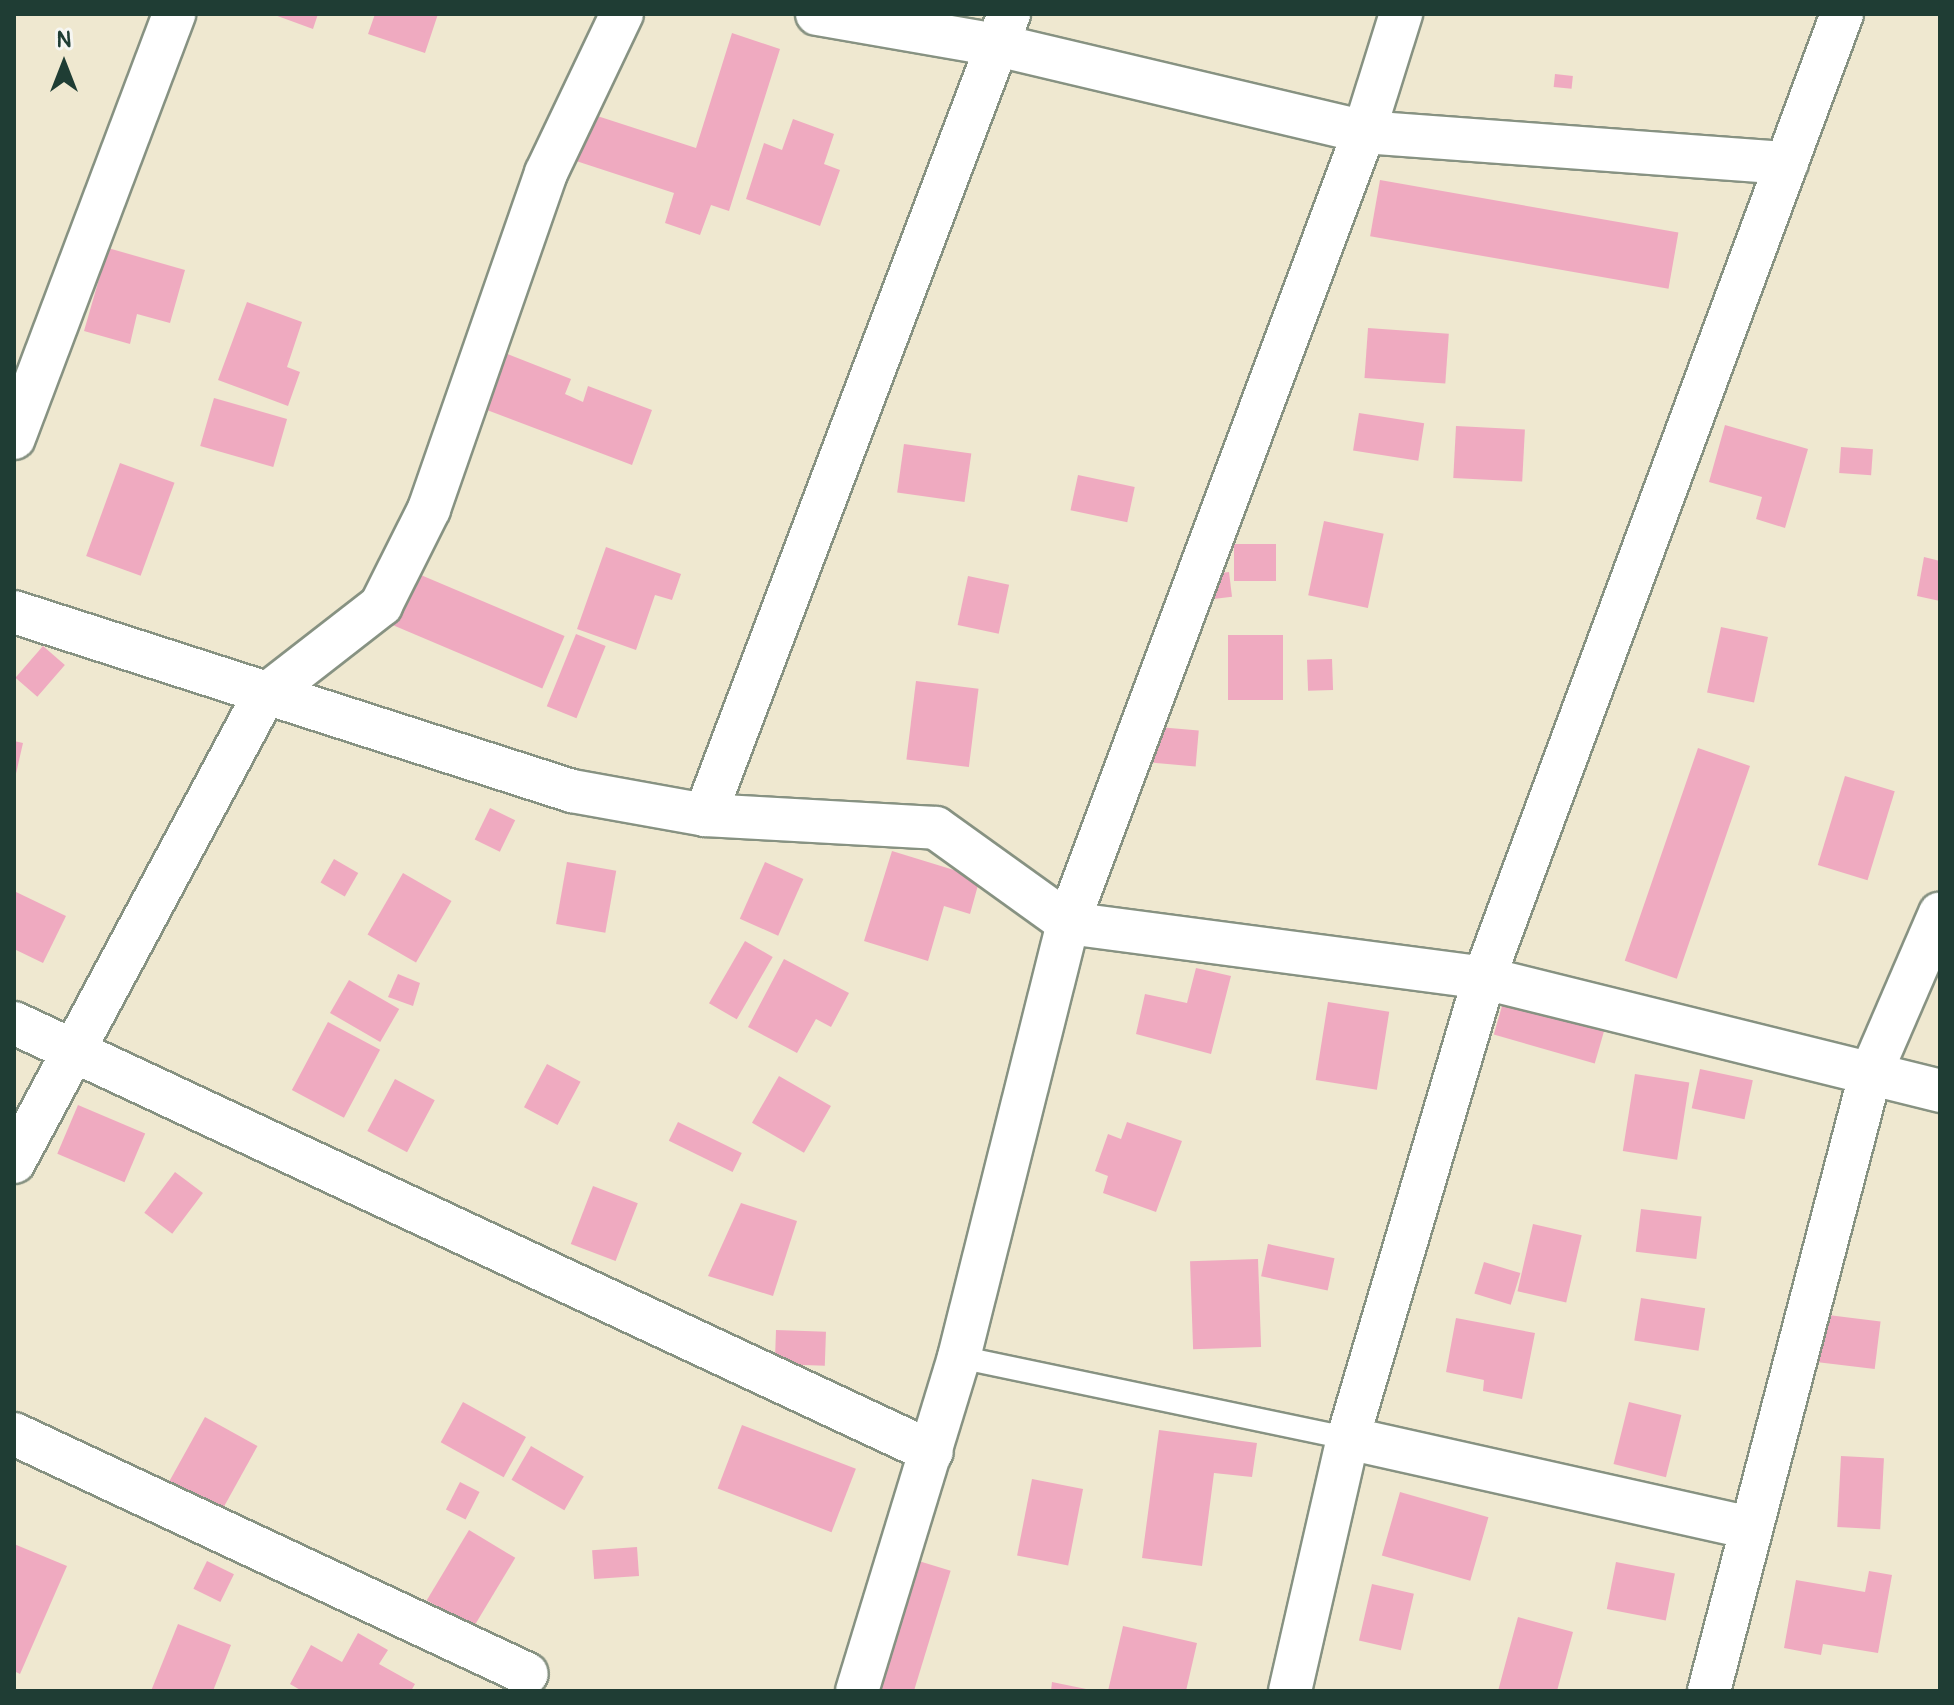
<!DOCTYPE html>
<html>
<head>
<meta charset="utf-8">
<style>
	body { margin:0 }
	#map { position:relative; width:1954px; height:1705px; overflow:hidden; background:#efe8d0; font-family:Pangolin,sans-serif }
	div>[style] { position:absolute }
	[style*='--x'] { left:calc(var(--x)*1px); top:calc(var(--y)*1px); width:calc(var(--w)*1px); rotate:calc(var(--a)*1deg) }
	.building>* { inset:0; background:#efaac0; transform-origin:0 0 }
	.roads { filter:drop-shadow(2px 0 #879282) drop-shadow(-2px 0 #879282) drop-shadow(0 2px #879282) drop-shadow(0 -2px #879282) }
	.lane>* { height:22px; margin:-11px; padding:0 11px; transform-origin:11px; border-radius:11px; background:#fff }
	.street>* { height:42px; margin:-21px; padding:0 21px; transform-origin:21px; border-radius:21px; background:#fff }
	span { translate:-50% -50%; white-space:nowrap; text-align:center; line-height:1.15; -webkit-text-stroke:6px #f6f6f2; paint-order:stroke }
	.frame { position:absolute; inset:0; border:16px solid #1f3d34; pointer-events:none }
	.north { position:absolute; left:24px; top:24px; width:80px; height:80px; -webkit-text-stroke:6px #f6f6f2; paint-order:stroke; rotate:0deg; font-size:22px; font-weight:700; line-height:32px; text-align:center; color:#1f3d34 }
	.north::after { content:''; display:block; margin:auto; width:28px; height:36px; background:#1f3d34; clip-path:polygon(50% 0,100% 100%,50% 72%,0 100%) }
</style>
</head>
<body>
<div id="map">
	<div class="building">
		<i style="clip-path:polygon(272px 14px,318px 14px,313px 29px)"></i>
		<i style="clip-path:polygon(375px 14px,438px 14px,425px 53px,368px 34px)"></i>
		<i style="clip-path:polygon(732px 33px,780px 49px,729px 211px,711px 205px,700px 235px,665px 223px,674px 193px,570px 159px,585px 112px,696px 148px)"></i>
		<i style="left:1555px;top:74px;width:18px;height:13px;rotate:6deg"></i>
		<i style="clip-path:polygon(793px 119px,834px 134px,824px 164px,840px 170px,820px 226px,746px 199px,764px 143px,782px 150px)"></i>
		<i style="left:1380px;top:180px;width:303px;height:57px;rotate:10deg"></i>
		<i style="clip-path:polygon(108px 248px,185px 270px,170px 323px,137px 314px,130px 344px,84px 331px)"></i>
		<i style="clip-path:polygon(247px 302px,302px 322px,287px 367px,300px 372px,288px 406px,218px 380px)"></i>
		<i style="left:1368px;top:328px;width:81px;height:50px;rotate:4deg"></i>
		<i style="clip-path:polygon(500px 351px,571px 379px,565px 394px,583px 402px,588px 386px,652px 410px,632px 465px,479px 407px)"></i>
		<i style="left:214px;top:398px;width:76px;height:50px;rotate:16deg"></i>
		<i style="left:1359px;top:413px;width:66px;height:38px;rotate:9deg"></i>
		<i style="clip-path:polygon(1725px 425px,1808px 449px,1785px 528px,1756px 519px,1762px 497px,1709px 482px)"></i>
		<i style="left:1456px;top:426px;width:69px;height:52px;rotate:3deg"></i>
		<i style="left:904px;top:444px;width:68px;height:49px;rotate:8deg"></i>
		<i style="left:1841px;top:447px;width:32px;height:26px;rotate:4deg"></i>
		<i style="left:120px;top:463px;width:58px;height:99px;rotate:20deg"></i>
		<i style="left:1078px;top:475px;width:58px;height:36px;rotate:12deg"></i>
		<i style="left:1324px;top:521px;width:61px;height:76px;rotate:12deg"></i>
		<i style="left:1234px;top:544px;width:42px;height:37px"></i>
		<i style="clip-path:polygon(606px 547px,681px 574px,672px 600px,655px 595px,636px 650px,577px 629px)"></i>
		<i style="clip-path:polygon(1924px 557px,1940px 561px,1940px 601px,1917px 596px)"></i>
		<i style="left:409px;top:570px;width:169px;height:57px;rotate:23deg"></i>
		<i style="left:1229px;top:572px;width:25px;height:25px;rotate:83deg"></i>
		<i style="left:968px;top:576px;width:42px;height:50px;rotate:12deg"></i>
		<i style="left:1721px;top:627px;width:48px;height:67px;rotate:12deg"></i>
		<i style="left:576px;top:634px;width:32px;height:78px;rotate:22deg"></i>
		<i style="left:1228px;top:635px;width:55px;height:65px"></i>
		<i style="left:43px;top:646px;width:29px;height:42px;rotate:41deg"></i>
		<i style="left:1332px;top:659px;width:31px;height:25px;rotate:88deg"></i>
		<i style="left:916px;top:681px;width:63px;height:79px;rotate:7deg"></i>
		<i style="left:1135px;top:725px;width:64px;height:36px;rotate:5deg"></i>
		<i style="clip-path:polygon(14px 741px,23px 743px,15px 778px,14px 777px)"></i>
		<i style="left:1698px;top:748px;width:55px;height:225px;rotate:19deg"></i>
		<i style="left:1845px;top:776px;width:52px;height:93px;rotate:17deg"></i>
		<i style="left:490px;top:808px;width:28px;height:35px;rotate:26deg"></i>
		<i style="clip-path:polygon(892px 851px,980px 878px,970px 914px,944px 906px,928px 961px,864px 941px)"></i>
		<i style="left:334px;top:859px;width:28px;height:27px;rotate:30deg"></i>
		<i style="left:567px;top:862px;width:50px;height:63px;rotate:10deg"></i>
		<i style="left:765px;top:862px;width:42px;height:62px;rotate:24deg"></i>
		<i style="left:403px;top:873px;width:56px;height:71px;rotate:30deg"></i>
		<i style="clip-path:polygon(14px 891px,66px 916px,43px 963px,14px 949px)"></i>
		<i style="left:745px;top:941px;width:32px;height:72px;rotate:30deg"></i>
		<i style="clip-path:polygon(784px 959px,849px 993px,831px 1027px,816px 1019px,797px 1053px,748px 1027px)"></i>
		<i style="clip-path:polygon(1196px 968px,1231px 976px,1211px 1054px,1136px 1034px,1145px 994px,1187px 1003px)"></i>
		<i style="clip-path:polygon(398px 974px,420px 983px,413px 1006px,388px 997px)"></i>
		<i style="left:349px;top:980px;width:58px;height:38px;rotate:30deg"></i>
		<i style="left:1504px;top:999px;width:105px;height:37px;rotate:16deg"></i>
		<i style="left:1328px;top:1002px;width:62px;height:79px;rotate:9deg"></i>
		<i style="left:328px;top:1022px;width:59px;height:77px;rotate:28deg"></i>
		<i style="left:547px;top:1064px;width:38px;height:49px;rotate:28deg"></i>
		<i style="left:1700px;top:1069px;width:54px;height:40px;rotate:12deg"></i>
		<i style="left:1635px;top:1074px;width:55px;height:78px;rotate:9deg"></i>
		<i style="left:779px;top:1076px;width:60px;height:54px;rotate:30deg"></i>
		<i style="left:395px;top:1079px;width:45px;height:59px;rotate:28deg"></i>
		<i style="left:78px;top:1105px;width:73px;height:53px;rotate:23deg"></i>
		<i style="left:678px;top:1122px;width:71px;height:21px;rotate:26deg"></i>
		<i style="clip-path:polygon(1127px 1122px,1182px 1141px,1156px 1212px,1103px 1193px,1108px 1176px,1095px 1171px,1108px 1134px,1121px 1139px)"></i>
		<i style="left:175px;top:1172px;width:35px;height:51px;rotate:37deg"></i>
		<i style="left:593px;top:1186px;width:48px;height:62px;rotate:21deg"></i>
		<i style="clip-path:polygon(741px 1203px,797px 1221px,773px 1296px,708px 1276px)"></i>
		<i style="left:1641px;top:1209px;width:61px;height:43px;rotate:7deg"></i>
		<i style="left:1533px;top:1224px;width:50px;height:69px;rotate:13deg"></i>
		<i style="left:1268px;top:1244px;width:68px;height:33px;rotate:12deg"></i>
		<i style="left:1258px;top:1259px;width:88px;height:68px;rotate:88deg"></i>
		<i style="left:1484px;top:1262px;width:38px;height:33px;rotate:17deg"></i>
		<i style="left:1641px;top:1298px;width:65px;height:43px;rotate:9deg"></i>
		<i style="left:1820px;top:1314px;width:61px;height:48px;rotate:7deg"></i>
		<i style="clip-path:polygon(1456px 1318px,1535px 1333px,1522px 1399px,1483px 1391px,1484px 1380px,1446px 1372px)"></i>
		<i style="left:776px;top:1330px;width:50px;height:34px;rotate:2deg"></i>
		<i style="left:463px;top:1402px;width:72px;height:46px;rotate:29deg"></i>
		<i style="left:1629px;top:1402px;width:54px;height:64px;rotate:14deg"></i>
		<i style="left:205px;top:1417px;width:60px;height:81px;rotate:29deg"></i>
		<i style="left:742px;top:1425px;width:122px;height:68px;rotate:21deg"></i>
		<i style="clip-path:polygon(1159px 1430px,1257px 1443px,1252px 1477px,1214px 1473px,1202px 1566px,1142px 1558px)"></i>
		<i style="left:531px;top:1446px;width:61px;height:39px;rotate:30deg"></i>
		<i style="left:1841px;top:1456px;width:43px;height:71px;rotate:3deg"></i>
		<i style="left:1032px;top:1479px;width:52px;height:78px;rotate:11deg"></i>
		<i style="left:460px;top:1482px;width:22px;height:31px;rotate:27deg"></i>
		<i style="left:1400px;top:1492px;width:92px;height:66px;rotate:16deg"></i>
		<i style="left:469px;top:1530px;width:54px;height:82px;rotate:31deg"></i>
		<i style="clip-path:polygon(14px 1544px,67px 1566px,20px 1674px,14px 1671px)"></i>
		<i style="left:637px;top:1547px;width:29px;height:45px;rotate:86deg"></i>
		<i style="left:899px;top:1555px;width:54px;height:142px;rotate:17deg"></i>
		<i style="left:207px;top:1561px;width:30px;height:31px;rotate:26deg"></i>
		<i style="left:1616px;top:1562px;width:60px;height:48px;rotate:11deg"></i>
		<i style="clip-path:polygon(1869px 1571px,1892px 1575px,1878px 1653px,1823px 1644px,1821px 1655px,1784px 1648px,1796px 1580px,1865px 1592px)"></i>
		<i style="left:1372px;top:1584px;width:43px;height:58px;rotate:13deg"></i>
		<i style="clip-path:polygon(1518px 1617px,1573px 1632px,1557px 1691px,1498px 1691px)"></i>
		<i style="clip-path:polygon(178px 1624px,231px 1645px,213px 1691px,151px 1691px)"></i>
		<i style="clip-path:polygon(1123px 1626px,1197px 1643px,1186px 1691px,1108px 1691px)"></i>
		<i style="clip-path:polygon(358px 1633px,388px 1650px,379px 1664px,415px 1684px,411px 1691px,302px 1691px,290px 1684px,311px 1645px,342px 1662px)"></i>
		<i style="clip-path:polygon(1052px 1682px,1091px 1690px,1091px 1691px,1051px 1691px)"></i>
	</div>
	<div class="roads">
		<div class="lane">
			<i style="--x:959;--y:1357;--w:397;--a:11.8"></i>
		</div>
		<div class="street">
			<i style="--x:817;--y:14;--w:183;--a:9.8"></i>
			<i style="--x:997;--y:45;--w:377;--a:13.3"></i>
			<i style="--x:1364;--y:132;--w:424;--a:4.2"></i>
			<i style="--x:14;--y:438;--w:453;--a:-69.3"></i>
			<i style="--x:14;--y:612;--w:586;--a:17.79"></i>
			<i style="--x:572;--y:791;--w:135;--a:10.2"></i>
			<i style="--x:705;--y:815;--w:231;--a:3.2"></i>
			<i style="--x:936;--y:828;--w:163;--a:35.7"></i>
			<i style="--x:1068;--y:923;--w:420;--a:7.5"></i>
			<i style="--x:1484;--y:978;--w:470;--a:13.9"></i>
			<i style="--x:705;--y:815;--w:857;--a:-69.22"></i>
			<i style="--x:14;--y:1023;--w:1013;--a:25.05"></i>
			<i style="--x:14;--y:1162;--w:527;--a:-61.83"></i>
			<i style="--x:263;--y:697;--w:150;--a:-37.9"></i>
			<i style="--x:381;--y:605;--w:107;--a:-63.4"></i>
			<i style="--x:429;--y:509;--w:356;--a:-70.8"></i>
			<i style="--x:546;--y:173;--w:176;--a:-64.5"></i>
			<i style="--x:14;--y:1434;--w:566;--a:25.07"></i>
			<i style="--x:1348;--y:1438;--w:411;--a:12.6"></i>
			<i style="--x:857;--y:1691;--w:349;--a:-73"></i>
			<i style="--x:959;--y:1357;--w:447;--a:-75.9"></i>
			<i style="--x:1068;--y:923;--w:845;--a:-69.48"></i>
			<i style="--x:1364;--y:132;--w:124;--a:-72.6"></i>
			<i style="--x:1290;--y:1691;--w:260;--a:-77.1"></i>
			<i style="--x:1348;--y:1438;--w:480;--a:-73.5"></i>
			<i style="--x:1484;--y:978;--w:1028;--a:-69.63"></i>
			<i style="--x:1709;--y:1691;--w:637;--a:-75.35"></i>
			<i style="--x:1870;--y:1075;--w:176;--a:-66.6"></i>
		</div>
	</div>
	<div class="frame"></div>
	<div class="north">N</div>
</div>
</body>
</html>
